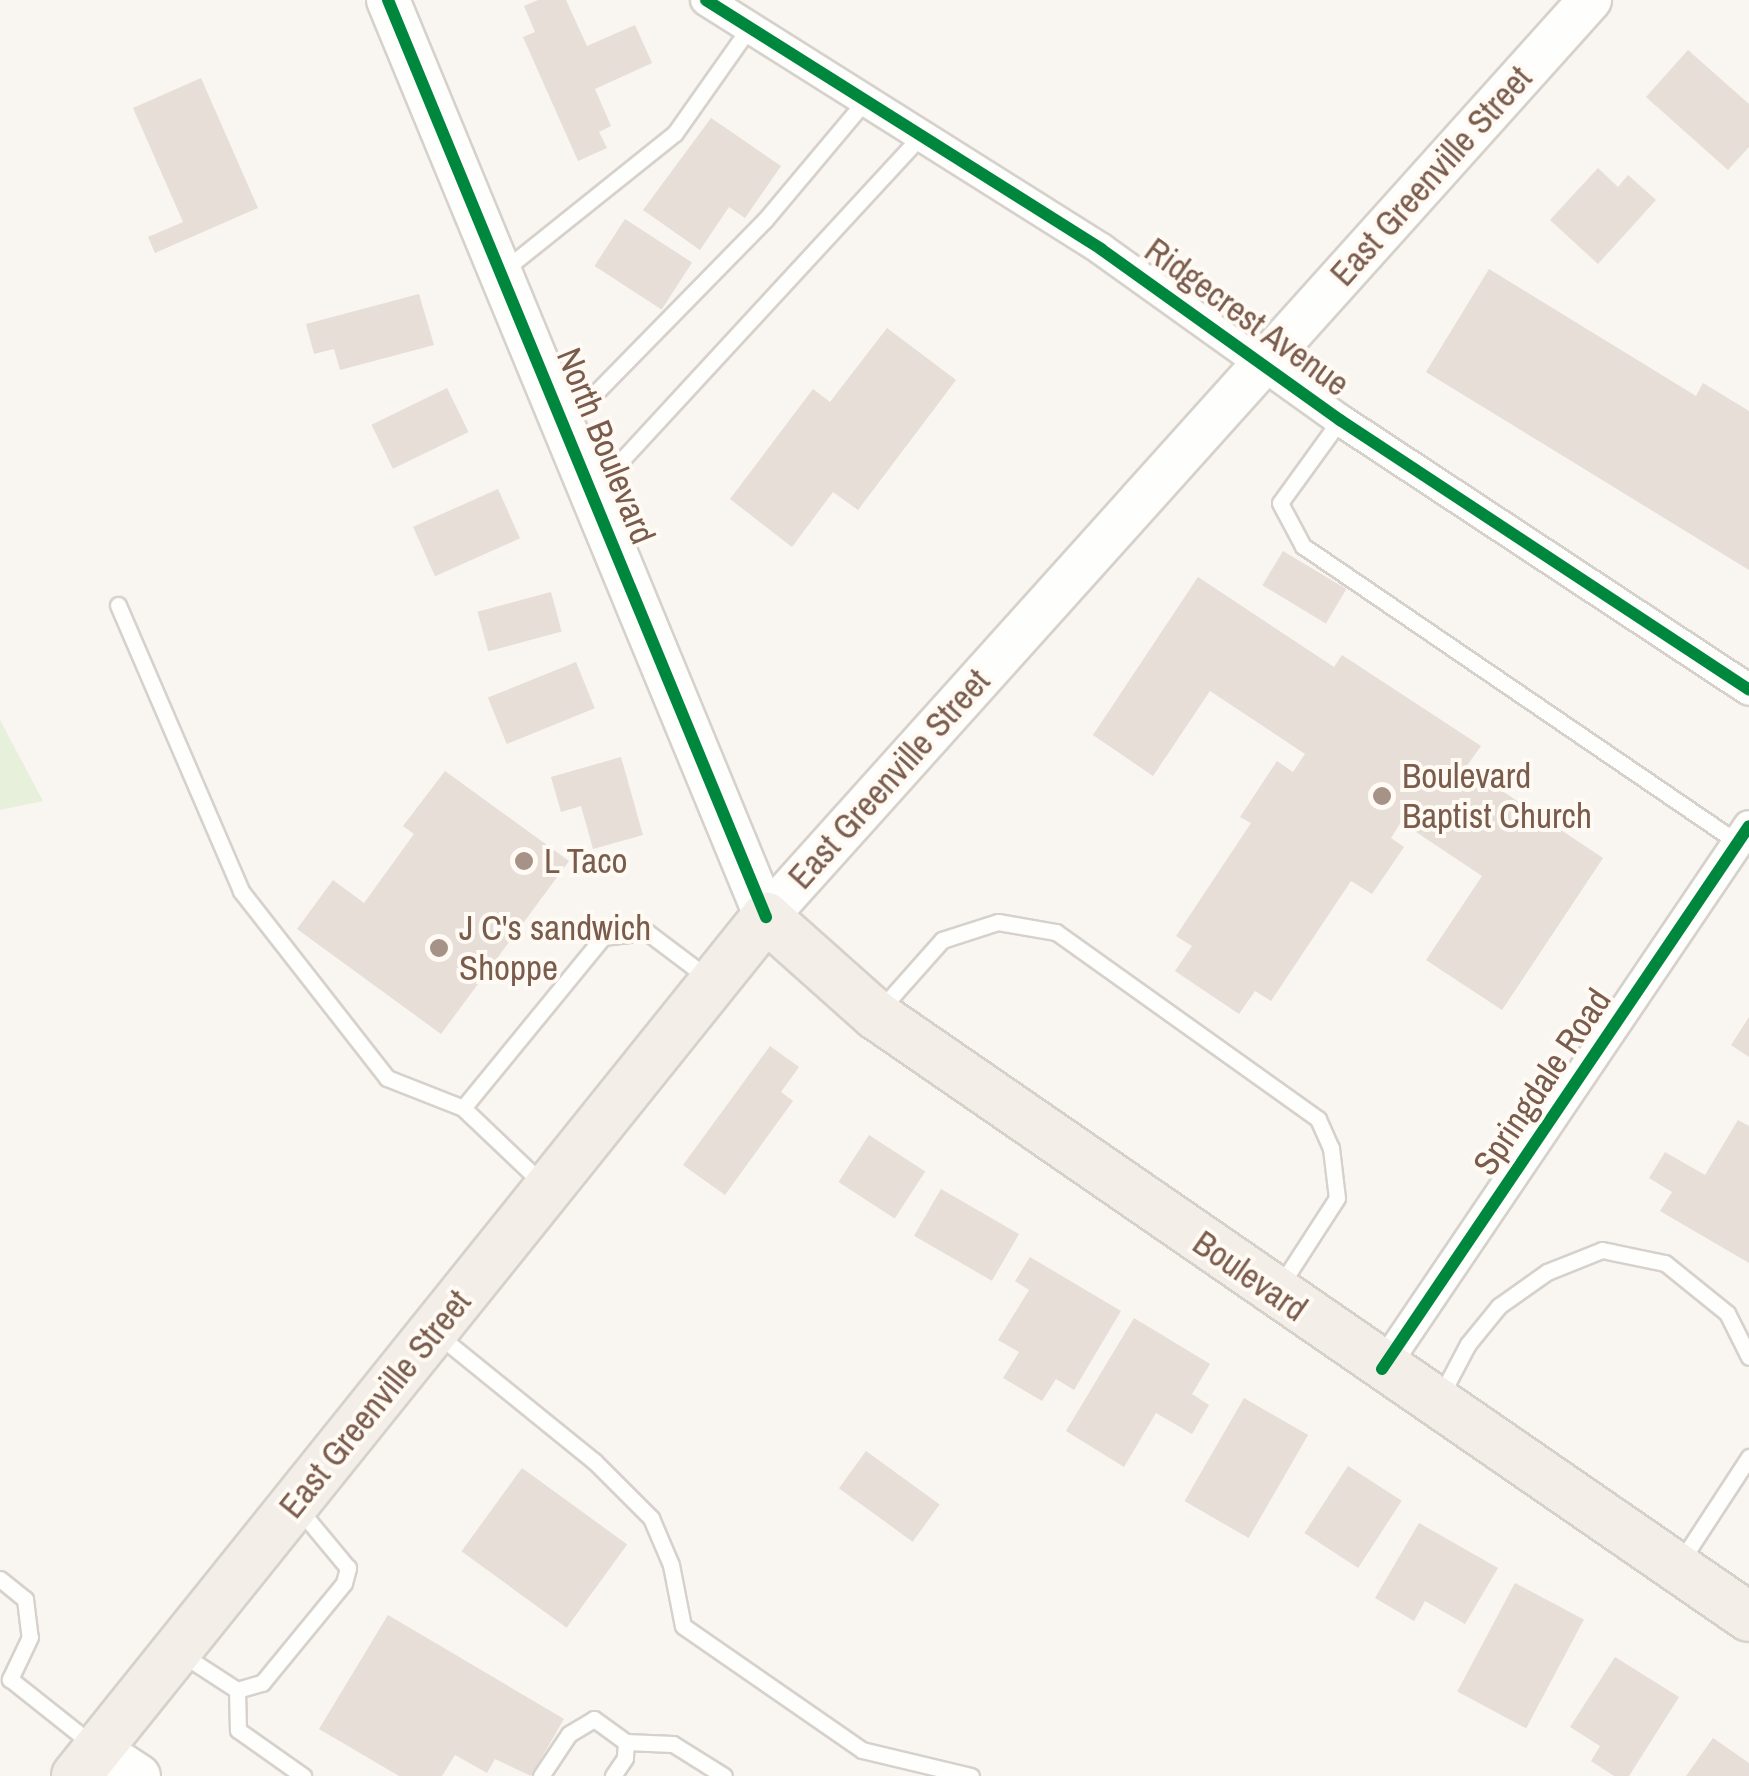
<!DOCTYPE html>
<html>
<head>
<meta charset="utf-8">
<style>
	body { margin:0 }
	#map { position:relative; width:1749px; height:1776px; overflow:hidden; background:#f9f5f0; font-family:"Archivo Narrow",sans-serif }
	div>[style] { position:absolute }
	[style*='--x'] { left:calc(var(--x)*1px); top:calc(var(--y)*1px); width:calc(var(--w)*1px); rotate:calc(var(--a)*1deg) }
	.green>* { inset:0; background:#e7f0db }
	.building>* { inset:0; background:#e6ded7; transform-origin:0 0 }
	.roads { filter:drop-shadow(2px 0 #d7d1cb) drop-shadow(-2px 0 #d7d1cb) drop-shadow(0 2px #d7d1cb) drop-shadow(0 -2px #d7d1cb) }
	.lane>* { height:15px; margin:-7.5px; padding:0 7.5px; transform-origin:7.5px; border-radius:7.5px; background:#fefefd }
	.street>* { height:30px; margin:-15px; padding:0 15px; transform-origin:15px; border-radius:15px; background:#fefefd }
	.secondary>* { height:42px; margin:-21px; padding:0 21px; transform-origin:21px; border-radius:21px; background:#fefefd }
	.primary>* { height:48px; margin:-24px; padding:0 24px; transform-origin:24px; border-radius:24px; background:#f3eee8 }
	.cycleway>* { height:12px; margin:-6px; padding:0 6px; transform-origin:6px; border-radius:6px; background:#00873e }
	.dots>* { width:28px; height:28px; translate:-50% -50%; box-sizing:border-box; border:5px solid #fffaf3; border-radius:50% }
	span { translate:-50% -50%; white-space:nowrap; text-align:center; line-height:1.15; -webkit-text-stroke:8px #fffaf3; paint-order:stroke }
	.street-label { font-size:35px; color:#7a5c4d }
	.poi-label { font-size:35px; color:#7a5c4d }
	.left { translate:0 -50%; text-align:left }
</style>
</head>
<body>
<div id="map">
	<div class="green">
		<i style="clip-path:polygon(0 720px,43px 801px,0 810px)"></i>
	</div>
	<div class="building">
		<i style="clip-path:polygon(538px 0,566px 0,587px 46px,635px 25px,652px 63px,595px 89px,611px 126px,599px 132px,607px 148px,578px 161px,523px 37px,535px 32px,524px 6px)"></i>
		<i style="clip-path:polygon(1688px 50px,1749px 104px,1749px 147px,1728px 170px,1646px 97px)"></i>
		<i style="clip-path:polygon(201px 78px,258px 208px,155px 253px,148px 237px,183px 222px,133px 108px)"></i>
		<i style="clip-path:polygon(711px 118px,781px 166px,745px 218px,729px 207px,700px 250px,643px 210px)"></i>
		<i style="clip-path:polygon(1598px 168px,1618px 187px,1628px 175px,1656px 200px,1598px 264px,1550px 220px)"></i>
		<i style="left:625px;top:219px;width:80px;height:56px;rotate:33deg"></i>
		<i style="clip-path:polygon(1489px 269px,1696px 396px,1703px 383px,1749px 411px,1749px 570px,1426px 372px)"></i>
		<i style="clip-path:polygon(419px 294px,434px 345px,340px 370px,334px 349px,314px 354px,306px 324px)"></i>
		<i style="clip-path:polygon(887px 328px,956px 380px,858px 510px,833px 492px,792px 547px,730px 499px,813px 389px,830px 402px)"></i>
		<i style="left:447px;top:388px;width:49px;height:84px;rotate:64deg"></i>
		<i style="left:498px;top:489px;width:54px;height:93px;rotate:66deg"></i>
		<i style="left:1283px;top:551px;width:74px;height:40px;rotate:31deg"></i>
		<i style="clip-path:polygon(1198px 577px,1334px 667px,1342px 655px,1481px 746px,1466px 767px,1603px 858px,1502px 1010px,1426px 960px,1482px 876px,1401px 822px,1391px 838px,1404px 847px,1372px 894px,1351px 881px,1271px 1001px,1255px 991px,1239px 1014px,1175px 971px,1192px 946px,1176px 936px,1251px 823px,1240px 817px,1277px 761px,1293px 772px,1305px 754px,1210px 691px,1153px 776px,1093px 735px)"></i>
		<i style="left:551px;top:592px;width:41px;height:76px;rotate:75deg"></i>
		<i style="left:576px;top:662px;width:50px;height:95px;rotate:68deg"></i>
		<i style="clip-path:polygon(621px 757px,643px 835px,593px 849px,581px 806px,561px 812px,551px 777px)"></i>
		<i style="clip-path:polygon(445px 771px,569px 861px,441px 1034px,297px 929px,333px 880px,364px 903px,414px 834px,403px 826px)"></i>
		<i style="clip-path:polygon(1749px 1017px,1749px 1057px,1731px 1045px)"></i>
		<i style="clip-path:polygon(770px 1046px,799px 1067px,781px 1092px,793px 1101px,725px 1195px,683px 1165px)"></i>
		<i style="clip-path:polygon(1738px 1120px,1749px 1126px,1749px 1263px,1660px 1211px,1672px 1192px,1649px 1178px,1665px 1152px,1705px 1175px)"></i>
		<i style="left:869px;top:1135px;width:67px;height:56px;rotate:33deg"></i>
		<i style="left:941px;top:1189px;width:90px;height:54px;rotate:30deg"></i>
		<i style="clip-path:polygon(1030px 1257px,1121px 1311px,1074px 1390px,1056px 1379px,1042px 1401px,1003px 1378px,1019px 1352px,998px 1340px,1029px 1290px,1015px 1281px)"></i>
		<i style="clip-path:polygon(1134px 1318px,1210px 1364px,1192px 1394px,1209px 1405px,1192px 1434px,1156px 1413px,1124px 1467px,1066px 1431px)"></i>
		<i style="left:1244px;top:1398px;width:74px;height:119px;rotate:30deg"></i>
		<i style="left:866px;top:1451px;width:91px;height:46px;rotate:36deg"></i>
		<i style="left:1348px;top:1466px;width:64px;height:80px;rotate:33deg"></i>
		<i style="left:522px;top:1468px;width:130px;height:103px;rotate:36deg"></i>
		<i style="clip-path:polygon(1419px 1523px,1498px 1568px,1465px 1624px,1425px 1601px,1414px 1621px,1375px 1598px)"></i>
		<i style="left:1515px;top:1583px;width:78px;height:123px;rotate:28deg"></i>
		<i style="clip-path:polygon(388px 1615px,564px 1719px,531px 1776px,495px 1759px,487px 1773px,455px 1755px,442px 1776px,399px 1776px,319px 1729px)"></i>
		<i style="clip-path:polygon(1615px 1657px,1679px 1697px,1629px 1776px,1614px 1776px,1591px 1761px,1600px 1746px,1570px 1727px)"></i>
		<i style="clip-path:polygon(1713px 1738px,1749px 1763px,1749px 1776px,1686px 1776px)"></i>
	</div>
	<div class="roads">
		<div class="lane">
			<i style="--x:504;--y:270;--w:219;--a:-38.7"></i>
			<i style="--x:675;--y:133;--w:128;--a:-54.8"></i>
			<i style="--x:1340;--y:420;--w:102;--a:125.9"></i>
			<i style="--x:1280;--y:503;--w:49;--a:61.9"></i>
			<i style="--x:1303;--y:546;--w:525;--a:34.3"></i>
			<i style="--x:568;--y:421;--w:281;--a:-45.6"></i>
			<i style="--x:765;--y:220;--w:155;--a:-50"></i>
			<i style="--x:595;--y:489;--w:481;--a:-47.3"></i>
			<i style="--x:118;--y:605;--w:311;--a:66.7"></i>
			<i style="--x:241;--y:891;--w:237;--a:52"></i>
			<i style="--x:387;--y:1078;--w:82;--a:21.5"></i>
			<i style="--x:463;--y:1108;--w:113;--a:43.6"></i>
			<i style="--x:879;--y:1011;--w:95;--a:-48.4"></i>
			<i style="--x:942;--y:940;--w:59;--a:-17.8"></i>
			<i style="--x:998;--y:922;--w:59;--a:9.8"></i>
			<i style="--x:1056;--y:932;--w:322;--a:35.5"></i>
			<i style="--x:1318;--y:1119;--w:32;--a:66"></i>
			<i style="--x:1331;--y:1148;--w:50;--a:83.2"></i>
			<i style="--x:1337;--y:1198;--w:105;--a:122.9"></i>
			<i style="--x:463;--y:1108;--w:221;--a:-50.7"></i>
			<i style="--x:603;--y:937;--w:44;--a:-6.5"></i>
			<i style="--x:647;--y:932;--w:76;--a:37"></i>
			<i style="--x:437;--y:1334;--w:202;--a:39"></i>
			<i style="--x:594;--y:1461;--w:81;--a:45"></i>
			<i style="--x:651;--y:1518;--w:51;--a:66.9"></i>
			<i style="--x:671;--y:1565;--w:62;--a:78.9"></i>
			<i style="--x:683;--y:1626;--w:218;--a:34.7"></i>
			<i style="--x:862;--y:1750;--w:112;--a:13.4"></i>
			<i style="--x:1440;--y:1397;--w:60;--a:-62.2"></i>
			<i style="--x:1468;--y:1344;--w:49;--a:-50.8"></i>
			<i style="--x:1499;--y:1306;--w:59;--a:-35.3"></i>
			<i style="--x:1547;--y:1272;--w:59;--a:-21.8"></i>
			<i style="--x:1602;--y:1250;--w:64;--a:11.7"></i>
			<i style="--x:1665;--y:1263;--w:80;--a:38.9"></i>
			<i style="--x:1727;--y:1313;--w:49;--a:63.4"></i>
			<i style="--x:1679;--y:1564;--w:128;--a:-56.8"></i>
			<i style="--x:0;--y:1579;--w:32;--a:39"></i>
			<i style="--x:25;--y:1599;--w:38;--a:83"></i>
			<i style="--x:30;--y:1637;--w:47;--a:115.5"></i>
			<i style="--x:180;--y:1653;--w:68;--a:33"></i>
			<i style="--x:237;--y:1690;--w:26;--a:-16"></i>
			<i style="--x:262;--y:1683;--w:129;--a:-50.6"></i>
			<i style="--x:344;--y:1583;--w:16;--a:-75"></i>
			<i style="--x:348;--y:1568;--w:77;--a:-129.7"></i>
			<i style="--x:10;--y:1679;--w:106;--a:38.5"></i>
			<i style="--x:237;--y:1690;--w:40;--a:88.6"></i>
			<i style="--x:238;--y:1730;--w:80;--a:35.3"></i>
			<i style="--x:626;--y:1742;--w:47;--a:2.4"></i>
			<i style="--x:673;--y:1744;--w:60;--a:32.1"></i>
			<i style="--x:541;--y:1776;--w:50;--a:-56.3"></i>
			<i style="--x:569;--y:1734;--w:29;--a:-31"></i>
			<i style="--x:594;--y:1719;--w:39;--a:36"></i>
			<i style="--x:626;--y:1742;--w:16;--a:94"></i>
			<i style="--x:625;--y:1758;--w:22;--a:124"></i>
		</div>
		<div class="street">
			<i style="--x:706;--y:0;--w:467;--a:32.2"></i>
			<i style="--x:1101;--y:249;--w:294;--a:35.6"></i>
			<i style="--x:1340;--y:420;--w:490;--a:33.4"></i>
			<i style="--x:1382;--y:1369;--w:655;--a:-55.95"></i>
		</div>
		<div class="secondary">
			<i style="--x:388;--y:0;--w:992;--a:67.6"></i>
			<i style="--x:766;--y:917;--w:1233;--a:-48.06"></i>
			<i style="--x:98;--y:1749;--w:49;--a:33.4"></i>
		</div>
		<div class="primary">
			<i style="--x:76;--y:1776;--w:1102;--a:-51.23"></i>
			<i style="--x:766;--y:917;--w:147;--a:41.7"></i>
			<i style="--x:876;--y:1015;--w:1060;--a:34.59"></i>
		</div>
	</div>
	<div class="cycleway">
		<i style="--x:388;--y:0;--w:992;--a:67.6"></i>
		<i style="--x:706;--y:0;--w:467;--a:32.2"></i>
		<i style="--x:1101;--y:249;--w:294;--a:35.6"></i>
		<i style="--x:1340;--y:420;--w:490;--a:33.4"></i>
		<i style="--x:1382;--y:1369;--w:655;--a:-55.95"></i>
	</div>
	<div class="dots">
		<i style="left:1382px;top:796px;background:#a69286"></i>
		<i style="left:524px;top:861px;background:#a69286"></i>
		<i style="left:439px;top:948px;background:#a69286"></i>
	</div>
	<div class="street-label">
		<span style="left:1431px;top:176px;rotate:-48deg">East Greenville Street</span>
		<span style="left:1247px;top:317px;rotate:36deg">Ridgecrest Avenue</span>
		<span style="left:606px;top:446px;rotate:68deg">North Boulevard</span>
		<span style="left:889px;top:779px;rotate:-48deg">East Greenville Street</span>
		<span style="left:1542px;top:1082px;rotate:-56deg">Springdale Road</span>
		<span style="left:1250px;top:1276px;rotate:35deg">Boulevard</span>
		<span style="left:375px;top:1404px;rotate:-51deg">East Greenville Street</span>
	</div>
	<div class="poi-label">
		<span class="left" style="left:1402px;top:796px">Boulevard<br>Baptist Church</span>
		<span class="left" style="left:544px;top:861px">L Taco</span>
		<span class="left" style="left:459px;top:948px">J C's sandwich<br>Shoppe</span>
	</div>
</div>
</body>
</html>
